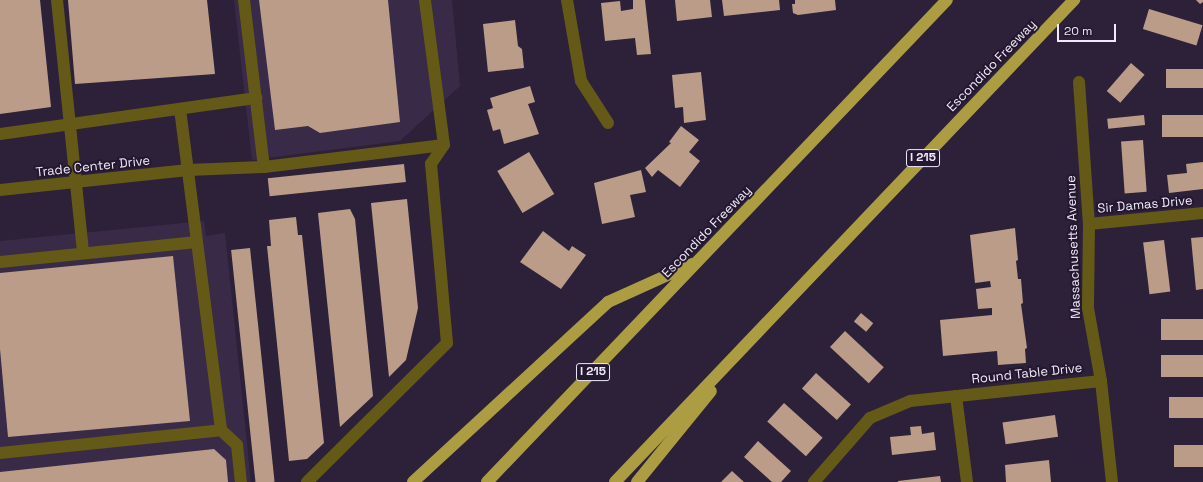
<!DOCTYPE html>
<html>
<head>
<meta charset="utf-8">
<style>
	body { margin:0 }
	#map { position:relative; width:1203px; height:482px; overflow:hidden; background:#2d2139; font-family:"Space Grotesk",sans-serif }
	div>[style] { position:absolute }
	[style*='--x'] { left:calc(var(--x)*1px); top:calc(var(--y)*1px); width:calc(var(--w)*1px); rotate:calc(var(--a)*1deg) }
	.built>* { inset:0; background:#392a48 }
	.building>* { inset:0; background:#bb9c88; transform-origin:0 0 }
	.minor>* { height:12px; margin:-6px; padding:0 6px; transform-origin:6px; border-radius:6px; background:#645917 }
	.highway>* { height:12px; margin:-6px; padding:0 6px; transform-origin:6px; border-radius:6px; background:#ac9d42 }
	span { translate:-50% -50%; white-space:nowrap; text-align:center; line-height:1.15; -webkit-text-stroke:4px #23182f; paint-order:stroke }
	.shield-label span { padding:1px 3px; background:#23182f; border:1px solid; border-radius:3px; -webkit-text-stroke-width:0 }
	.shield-label { font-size:12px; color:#f0e9f9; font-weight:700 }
	.street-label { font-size:13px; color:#f0e9f9 }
	.scale { position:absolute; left:1057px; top:24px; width:59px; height:18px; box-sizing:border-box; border:2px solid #f0e9f9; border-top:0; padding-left:5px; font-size:12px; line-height:14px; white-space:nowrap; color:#f0e9f9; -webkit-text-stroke:3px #23182f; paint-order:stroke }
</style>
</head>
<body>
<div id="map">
	<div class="built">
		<i style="clip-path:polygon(234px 0,452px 0,460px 86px,400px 141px,252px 160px)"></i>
		<i style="clip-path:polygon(204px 221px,206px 236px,225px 233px,251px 482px,0 482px,0 241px)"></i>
	</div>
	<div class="building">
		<i style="clip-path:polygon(0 0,40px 0,51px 107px,0 114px)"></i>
		<i style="clip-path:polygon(68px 0,207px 0,215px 74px,75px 84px)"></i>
		<i style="clip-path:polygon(259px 0,388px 0,400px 122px,320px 133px,308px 126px,275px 130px)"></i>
		<i style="clip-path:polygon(633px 0,645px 0,651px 54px,637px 55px,635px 38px,605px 41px,601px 3px,620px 1px,621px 11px,633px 9px)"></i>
		<i style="clip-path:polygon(675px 0,710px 0,712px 17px,677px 21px)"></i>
		<i style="clip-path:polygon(722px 0,779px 0,780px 10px,724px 16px)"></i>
		<i style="clip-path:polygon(795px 0,835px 0,836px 10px,798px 15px,793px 13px,792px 4px,795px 4px)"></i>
		<i style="clip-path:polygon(1196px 0,1203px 0,1203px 2px,1200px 4px)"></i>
		<i style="left:1149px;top:9px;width:56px;height:21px;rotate:17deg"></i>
		<i style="clip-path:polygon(515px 20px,518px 46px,522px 49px,524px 68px,488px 72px,483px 24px)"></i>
		<i style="left:1131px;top:63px;width:18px;height:37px;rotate:41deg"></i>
		<i style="left:1203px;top:69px;width:19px;height:37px;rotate:90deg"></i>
		<i style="clip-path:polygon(701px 72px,706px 120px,684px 123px,683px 107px,675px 108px,672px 75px)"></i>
		<i style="clip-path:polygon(530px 86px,535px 102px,528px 104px,539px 134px,504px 144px,500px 129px,493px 131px,487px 110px,493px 108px,490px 98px)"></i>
		<i style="left:1144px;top:115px;width:10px;height:37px;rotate:84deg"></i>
		<i style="left:1203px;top:115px;width:22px;height:41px;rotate:90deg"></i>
		<i style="clip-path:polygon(681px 126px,699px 140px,689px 152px,700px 161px,680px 187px,658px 170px,652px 177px,645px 168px,671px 143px,669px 142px)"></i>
		<i style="left:1143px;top:140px;width:52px;height:22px;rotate:86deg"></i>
		<i style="left:529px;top:152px;width:49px;height:37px;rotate:59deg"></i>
		<i style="clip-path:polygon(1203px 162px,1203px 189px,1169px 193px,1167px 175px,1187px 173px,1186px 164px)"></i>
		<i style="left:404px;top:164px;width:18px;height:137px;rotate:84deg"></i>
		<i style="clip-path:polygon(641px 170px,646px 192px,630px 195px,635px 217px,602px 224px,594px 183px)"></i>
		<i style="clip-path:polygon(407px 199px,418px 308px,406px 360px,389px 377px,371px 203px)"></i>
		<i style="clip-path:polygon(350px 209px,355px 219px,373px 396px,340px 427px,318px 213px)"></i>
		<i style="clip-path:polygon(296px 217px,298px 235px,302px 235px,324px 443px,307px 459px,289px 461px,267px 246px,271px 246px,269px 220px)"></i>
		<i style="clip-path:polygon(1015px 228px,1018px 260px,1016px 261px,1018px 279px,1021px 279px,1023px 303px,1021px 304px,1027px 348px,1025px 349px,1026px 363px,998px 365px,997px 351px,943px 356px,940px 320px,992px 315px,992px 308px,978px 309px,976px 289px,991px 287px,990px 281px,975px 283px,970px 235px)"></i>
		<i style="clip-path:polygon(543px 231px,569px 251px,572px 246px,586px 255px,561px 289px,520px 262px)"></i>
		<i style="clip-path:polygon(1203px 237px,1203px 289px,1196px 290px,1191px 238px)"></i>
		<i style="left:1164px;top:240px;width:52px;height:21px;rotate:83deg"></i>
		<i style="left:250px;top:248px;width:235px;height:19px;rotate:84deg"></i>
		<i style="clip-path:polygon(173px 256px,190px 421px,8px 437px,0 349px,0 273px)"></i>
		<i style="left:861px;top:313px;width:16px;height:11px;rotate:40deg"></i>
		<i style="left:1203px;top:319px;width:21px;height:42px;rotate:90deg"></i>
		<i style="left:845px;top:331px;width:53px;height:22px;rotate:43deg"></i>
		<i style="left:1203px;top:355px;width:22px;height:42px;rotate:90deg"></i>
		<i style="left:816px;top:373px;width:47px;height:21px;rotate:42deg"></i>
		<i style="left:1203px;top:397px;width:21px;height:34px;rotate:90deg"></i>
		<i style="left:784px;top:403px;width:52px;height:25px;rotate:42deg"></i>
		<i style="left:1055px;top:415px;width:22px;height:53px;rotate:82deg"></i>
		<i style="clip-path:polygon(921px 426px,922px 434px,934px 432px,936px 450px,892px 455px,890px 437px,911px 435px,910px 427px)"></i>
		<i style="clip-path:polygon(758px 441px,791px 471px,781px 482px,772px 482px,744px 457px)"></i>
		<i style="left:1203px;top:445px;width:22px;height:29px;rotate:90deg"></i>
		<i style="clip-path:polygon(214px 449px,226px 460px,228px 482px,0 482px,0 472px)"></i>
		<i style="clip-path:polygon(1049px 460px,1051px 482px,1006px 482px,1005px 465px)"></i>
		<i style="clip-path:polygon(732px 471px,744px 482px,721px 482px)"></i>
		<i style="clip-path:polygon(940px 476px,941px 482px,898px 482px,898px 481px)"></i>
	</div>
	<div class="minor">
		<i style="--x:57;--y:0;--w:254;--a:84.1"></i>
		<i style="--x:244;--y:0;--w:168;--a:83.2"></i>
		<i style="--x:567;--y:0;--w:82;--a:80.2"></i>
		<i style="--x:581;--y:81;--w:50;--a:57.3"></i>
		<i style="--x:1079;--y:82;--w:142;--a:86"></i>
		<i style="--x:1089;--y:224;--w:84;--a:90.7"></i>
		<i style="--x:1088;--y:308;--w:74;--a:79.9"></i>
		<i style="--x:1101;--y:381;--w:102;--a:83.8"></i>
		<i style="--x:180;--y:109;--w:324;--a:82.7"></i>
		<i style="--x:221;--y:430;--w:22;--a:43"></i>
		<i style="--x:237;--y:445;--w:37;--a:84"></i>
		<i style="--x:0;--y:134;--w:259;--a:-8"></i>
		<i style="--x:0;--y:190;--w:189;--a:-6.1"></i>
		<i style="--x:188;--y:170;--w:76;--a:-2.3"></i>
		<i style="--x:264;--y:167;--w:181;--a:-7"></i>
		<i style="--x:444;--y:145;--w:146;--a:-97.5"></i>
		<i style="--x:1089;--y:224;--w:115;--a:-5.5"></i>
		<i style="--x:0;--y:262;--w:198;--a:-5.8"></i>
		<i style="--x:956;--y:396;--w:87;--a:82.7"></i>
		<i style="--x:0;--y:453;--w:222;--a:-5.9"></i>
		<i style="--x:307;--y:482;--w:197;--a:-44.8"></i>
		<i style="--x:447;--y:343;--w:180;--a:-95.1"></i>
		<i style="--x:431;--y:164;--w:23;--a:-56"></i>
		<i style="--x:814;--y:482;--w:85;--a:-48.8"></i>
		<i style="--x:870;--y:418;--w:43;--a:-23"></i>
		<i style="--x:910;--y:401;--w:192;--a:-6"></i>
	</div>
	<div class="highway">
		<i style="--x:413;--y:482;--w:265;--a:-42.7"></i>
		<i style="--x:608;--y:302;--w:92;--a:-24.3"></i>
		<i style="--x:487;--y:482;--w:666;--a:-46.34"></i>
		<i style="--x:615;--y:482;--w:666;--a:-46.4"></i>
		<i style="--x:637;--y:482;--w:117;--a:-50.9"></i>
	</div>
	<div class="shield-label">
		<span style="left:923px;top:158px">I 215</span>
		<span style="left:593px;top:372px">I 215</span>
	</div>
	<div class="street-label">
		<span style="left:992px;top:66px;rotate:-46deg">Escondido Freeway</span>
		<span style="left:93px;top:167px;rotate:-6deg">Trade Center Drive</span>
		<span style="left:1145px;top:205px;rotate:-5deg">Sir Damas Drive</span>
		<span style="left:707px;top:232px;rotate:-46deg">Escondido Freeway</span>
		<span style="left:1074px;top:247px;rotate:-92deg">Massachusetts Avenue</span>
		<span style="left:1027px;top:374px;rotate:-6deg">Round Table Drive</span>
	</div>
	<div class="scale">20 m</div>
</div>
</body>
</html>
